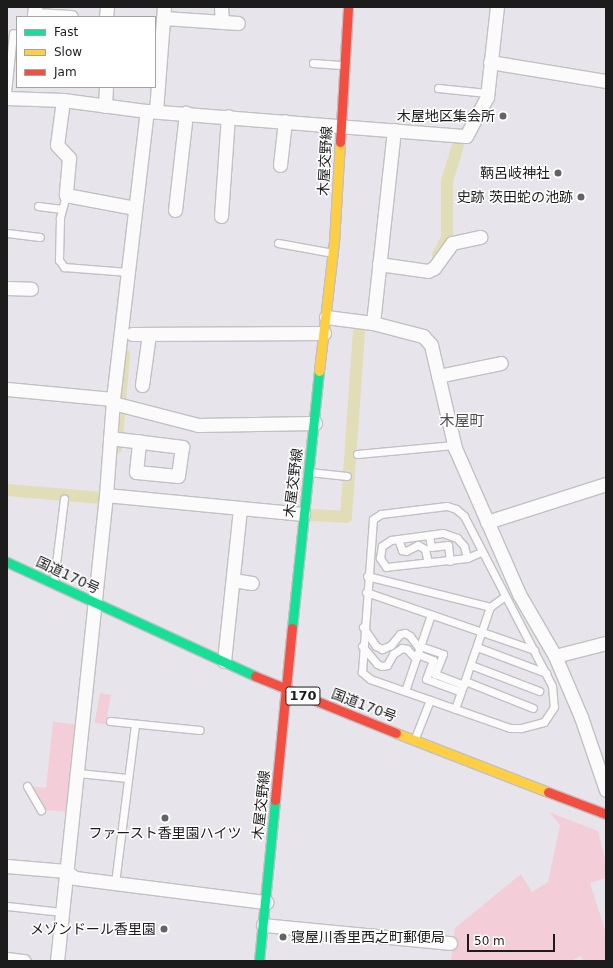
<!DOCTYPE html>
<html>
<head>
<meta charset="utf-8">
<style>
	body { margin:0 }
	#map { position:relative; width:613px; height:968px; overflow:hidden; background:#e7e4eb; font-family:"DejaVu Sans","Noto Sans JP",sans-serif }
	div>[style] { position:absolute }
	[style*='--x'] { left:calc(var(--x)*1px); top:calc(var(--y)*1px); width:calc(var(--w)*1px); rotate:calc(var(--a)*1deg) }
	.park>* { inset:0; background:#f3cdd8; transform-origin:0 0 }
	.canal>* { height:12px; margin:-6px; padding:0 6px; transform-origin:6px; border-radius:6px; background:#e1ddb6 }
	.roads { filter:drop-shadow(1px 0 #c2c0c3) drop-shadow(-1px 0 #c2c0c3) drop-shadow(0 1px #c2c0c3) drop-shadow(0 -1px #c2c0c3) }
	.lane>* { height:7px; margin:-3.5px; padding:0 3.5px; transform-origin:3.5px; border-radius:3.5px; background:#fbfbfc }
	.street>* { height:13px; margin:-6.5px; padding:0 6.5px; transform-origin:6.5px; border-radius:6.5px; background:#fbfbfc }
	.fast>* { height:9px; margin:-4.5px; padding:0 4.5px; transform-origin:4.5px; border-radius:4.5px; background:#16e098 }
	.slow>* { height:9px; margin:-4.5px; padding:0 4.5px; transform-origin:4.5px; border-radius:4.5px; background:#ffcf43 }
	.jam>* { height:9px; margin:-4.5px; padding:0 4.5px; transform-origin:4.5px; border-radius:4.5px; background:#f24e42 }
	.dots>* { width:11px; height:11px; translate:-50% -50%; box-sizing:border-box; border:2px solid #fff; border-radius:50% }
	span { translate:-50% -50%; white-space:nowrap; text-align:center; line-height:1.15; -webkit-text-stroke:3px #fff; paint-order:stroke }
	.shield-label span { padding:1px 3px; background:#fff; border:1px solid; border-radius:3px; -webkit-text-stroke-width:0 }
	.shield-label { font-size:13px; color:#1c1c1c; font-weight:700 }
	.poi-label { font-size:14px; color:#1c1c1c }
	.right { translate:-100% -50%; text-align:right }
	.left { translate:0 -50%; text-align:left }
	.street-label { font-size:14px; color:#1c1c1c }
	.neighbourhood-label { font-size:15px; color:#4f4f4f }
	.frame { position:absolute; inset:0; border:8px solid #1c1c1c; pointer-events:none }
	.legend { position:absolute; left:16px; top:16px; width:140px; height:72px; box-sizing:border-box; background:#fff; border:1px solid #a4a4a4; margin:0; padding:5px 7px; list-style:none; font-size:12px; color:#1c1c1c }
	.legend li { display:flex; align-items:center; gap:8px; height:20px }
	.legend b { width:20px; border:1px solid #a4a4a4 }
	.scale { position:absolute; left:467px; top:934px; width:88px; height:18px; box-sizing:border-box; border:2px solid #1c1c1c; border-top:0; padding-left:5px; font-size:12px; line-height:14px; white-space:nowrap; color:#1c1c1c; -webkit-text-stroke:3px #fff; paint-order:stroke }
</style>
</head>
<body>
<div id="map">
	<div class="park">
		<i style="left:100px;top:693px;width:11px;height:30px;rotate:10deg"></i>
		<i style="clip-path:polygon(53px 722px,83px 725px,74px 812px,41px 810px,27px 786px,46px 788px)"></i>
		<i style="clip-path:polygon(549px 812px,598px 831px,606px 863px,606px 878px,590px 883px,606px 933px,606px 961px,583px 961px,581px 956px,571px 961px,451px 961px,455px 928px,521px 874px,532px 892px,548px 882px,560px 825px)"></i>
	</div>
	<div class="canal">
		<i style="--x:438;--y:255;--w:19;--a:-62"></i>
		<i style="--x:447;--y:238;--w:57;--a:-90"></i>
		<i style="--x:447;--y:181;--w:41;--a:-72.9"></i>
		<i style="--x:116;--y:448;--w:94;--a:-85.1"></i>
		<i style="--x:7;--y:490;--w:108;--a:4.8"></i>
		<i style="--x:296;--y:514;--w:50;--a:3.4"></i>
		<i style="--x:346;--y:517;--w:185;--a:-86"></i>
	</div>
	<div class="roads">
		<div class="lane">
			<i style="--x:313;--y:63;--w:31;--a:4"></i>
			<i style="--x:438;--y:88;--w:49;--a:5.8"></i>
			<i style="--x:7;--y:93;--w:60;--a:-84.3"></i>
			<i style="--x:66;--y:195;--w:24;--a:105"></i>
			<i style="--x:60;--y:218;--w:42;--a:91.4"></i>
			<i style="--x:59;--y:260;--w:9;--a:54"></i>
			<i style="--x:64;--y:267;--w:64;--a:4.5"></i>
			<i style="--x:38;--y:206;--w:24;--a:7"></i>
			<i style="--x:7;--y:233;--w:33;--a:7"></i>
			<i style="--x:278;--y:243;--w:56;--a:10.3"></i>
			<i style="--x:357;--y:454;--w:97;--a:-5.3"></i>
			<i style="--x:309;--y:472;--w:38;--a:6"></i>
			<i style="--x:447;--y:506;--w:9;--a:18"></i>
			<i style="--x:456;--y:509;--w:11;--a:41"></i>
			<i style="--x:464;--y:516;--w:191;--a:62.6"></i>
			<i style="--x:552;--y:686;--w:21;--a:85"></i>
			<i style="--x:554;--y:707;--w:18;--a:124"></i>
			<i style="--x:544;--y:722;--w:24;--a:165"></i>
			<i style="--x:521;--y:728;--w:11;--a:180"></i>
			<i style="--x:510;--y:728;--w:148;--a:-160.7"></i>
			<i style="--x:370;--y:679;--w:11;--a:-139"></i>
			<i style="--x:362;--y:672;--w:153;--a:-85.9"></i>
			<i style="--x:373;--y:519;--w:9;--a:-32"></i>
			<i style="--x:381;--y:514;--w:66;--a:-6.9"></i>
			<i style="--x:443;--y:533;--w:15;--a:20"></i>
			<i style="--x:457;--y:538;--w:11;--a:49"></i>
			<i style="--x:464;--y:546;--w:12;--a:76"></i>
			<i style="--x:467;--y:558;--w:81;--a:173.7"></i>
			<i style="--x:386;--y:567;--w:11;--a:-124"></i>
			<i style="--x:380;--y:558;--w:12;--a:-81"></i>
			<i style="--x:382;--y:546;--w:11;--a:-34"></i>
			<i style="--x:391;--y:540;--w:52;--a:-7.7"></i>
			<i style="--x:429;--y:535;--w:12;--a:81"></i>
			<i style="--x:431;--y:547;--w:17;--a:-7"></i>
			<i style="--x:448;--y:545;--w:16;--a:83"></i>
			<i style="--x:398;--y:539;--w:12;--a:70"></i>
			<i style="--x:402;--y:550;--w:4;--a:14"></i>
			<i style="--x:406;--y:551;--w:13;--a:-27"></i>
			<i style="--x:418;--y:545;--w:8;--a:30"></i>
			<i style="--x:425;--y:549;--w:14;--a:78"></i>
			<i style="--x:467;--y:558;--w:15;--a:-23"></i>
			<i style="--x:367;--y:576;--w:127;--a:14.1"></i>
			<i style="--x:54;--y:580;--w:82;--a:-83"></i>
			<i style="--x:366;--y:592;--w:178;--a:19"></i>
			<i style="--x:363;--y:627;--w:23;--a:56"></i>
			<i style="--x:376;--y:646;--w:7;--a:27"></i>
			<i style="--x:382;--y:649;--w:10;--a:-24"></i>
			<i style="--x:391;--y:645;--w:14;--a:-51"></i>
			<i style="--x:400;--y:634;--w:5;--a:-11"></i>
			<i style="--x:405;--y:633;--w:6;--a:31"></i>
			<i style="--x:410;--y:636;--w:15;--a:53"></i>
			<i style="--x:362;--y:646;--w:23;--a:50"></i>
			<i style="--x:377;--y:664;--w:5;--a:22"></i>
			<i style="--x:382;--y:666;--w:5;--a:-11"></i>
			<i style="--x:387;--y:665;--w:13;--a:-61"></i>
			<i style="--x:393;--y:654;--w:11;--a:-34"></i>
			<i style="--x:402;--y:648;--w:5;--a:11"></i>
			<i style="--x:407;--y:649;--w:13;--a:48"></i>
			<i style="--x:420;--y:646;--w:24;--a:19"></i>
			<i style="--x:443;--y:654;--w:22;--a:112"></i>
			<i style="--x:435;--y:674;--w:31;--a:21"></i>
			<i style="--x:477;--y:647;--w:74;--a:20.6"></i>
			<i style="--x:417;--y:654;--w:17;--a:21"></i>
			<i style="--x:433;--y:660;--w:20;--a:110"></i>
			<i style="--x:426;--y:679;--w:37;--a:20"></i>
			<i style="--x:471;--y:665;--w:73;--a:20.9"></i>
			<i style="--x:465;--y:681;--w:73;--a:21.7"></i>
			<i style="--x:405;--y:691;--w:81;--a:-71.3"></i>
			<i style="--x:455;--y:709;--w:108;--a:-71.1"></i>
			<i style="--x:490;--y:607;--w:17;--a:-36"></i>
			<i style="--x:110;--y:721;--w:90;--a:5.7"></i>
			<i style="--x:415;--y:738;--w:41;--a:-68.5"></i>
			<i style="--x:78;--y:773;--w:50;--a:5.7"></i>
			<i style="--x:27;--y:786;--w:28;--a:60"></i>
			<i style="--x:115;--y:883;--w:160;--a:-82.8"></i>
			<i style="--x:7;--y:906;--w:55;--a:6.2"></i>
		</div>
		<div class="street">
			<i style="--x:35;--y:7;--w:8;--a:97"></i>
			<i style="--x:34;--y:15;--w:37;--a:3"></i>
			<i style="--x:221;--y:7;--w:15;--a:86"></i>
			<i style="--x:106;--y:17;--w:10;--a:-84"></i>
			<i style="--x:164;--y:18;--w:74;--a:3.9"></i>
			<i style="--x:490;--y:62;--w:118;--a:9.3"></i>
			<i style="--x:7;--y:98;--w:56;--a:2"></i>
			<i style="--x:63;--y:100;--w:85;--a:7.5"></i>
			<i style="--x:147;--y:111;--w:320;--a:4.5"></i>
			<i style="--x:466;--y:136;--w:44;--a:-61.7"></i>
			<i style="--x:487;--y:97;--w:91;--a:-83.7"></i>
			<i style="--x:63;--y:100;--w:45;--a:97.6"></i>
			<i style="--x:57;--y:145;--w:18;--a:47"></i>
			<i style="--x:69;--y:158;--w:37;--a:95"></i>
			<i style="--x:66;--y:195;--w:70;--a:10.7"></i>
			<i style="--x:105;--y:106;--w:19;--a:-87"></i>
			<i style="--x:156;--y:111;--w:104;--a:-85.6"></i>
			<i style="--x:280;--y:165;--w:44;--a:-83.5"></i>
			<i style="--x:175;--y:210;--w:98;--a:-83.5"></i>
			<i style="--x:221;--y:216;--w:100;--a:-86"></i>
			<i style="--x:379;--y:264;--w:49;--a:8.1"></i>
			<i style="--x:428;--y:271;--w:7;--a:-27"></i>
			<i style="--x:434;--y:268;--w:31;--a:-54"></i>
			<i style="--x:452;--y:243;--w:29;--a:-12"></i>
			<i style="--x:7;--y:288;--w:24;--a:2"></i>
			<i style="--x:326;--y:317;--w:47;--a:7.3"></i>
			<i style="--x:373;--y:323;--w:52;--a:14.6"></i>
			<i style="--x:423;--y:336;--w:12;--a:48"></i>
			<i style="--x:431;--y:345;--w:106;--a:76.9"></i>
			<i style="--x:455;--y:448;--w:159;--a:66.3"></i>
			<i style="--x:519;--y:594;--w:72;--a:59.9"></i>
			<i style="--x:555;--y:656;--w:66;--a:66.9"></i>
			<i style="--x:581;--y:717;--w:77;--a:71.1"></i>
			<i style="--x:373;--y:323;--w:194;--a:-83.8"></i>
			<i style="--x:132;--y:334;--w:192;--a:-0.3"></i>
			<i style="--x:438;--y:376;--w:64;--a:-11.7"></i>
			<i style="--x:142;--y:385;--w:51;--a:-82.2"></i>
			<i style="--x:7;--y:389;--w:106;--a:5.4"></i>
			<i style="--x:113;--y:403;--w:88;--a:14.5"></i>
			<i style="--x:198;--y:425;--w:117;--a:-1"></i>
			<i style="--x:110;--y:438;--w:73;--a:7.1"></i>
			<i style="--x:182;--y:447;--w:29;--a:98"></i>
			<i style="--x:178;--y:476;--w:42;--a:-174.6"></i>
			<i style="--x:136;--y:472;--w:31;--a:-84"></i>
			<i style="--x:106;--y:495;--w:198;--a:5.5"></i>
			<i style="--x:487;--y:522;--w:125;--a:-17.7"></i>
			<i style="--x:233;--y:580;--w:19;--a:9"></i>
			<i style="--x:555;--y:656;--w:53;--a:-14.3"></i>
			<i style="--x:224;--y:661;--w:152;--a:-84"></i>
			<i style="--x:7;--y:866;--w:59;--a:4.8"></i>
			<i style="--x:66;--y:871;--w:11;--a:38"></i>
			<i style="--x:75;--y:878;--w:193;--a:7.2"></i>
			<i style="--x:263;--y:925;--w:188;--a:5.5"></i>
			<i style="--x:7;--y:959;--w:17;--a:7"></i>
			<i style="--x:57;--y:961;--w:469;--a:-84"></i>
			<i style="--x:106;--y:495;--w:96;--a:-85.8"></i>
			<i style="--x:113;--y:399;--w:290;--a:-83.3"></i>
		</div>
		<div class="fast">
			<i style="--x:7;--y:562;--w:273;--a:24.7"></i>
			<i style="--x:292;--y:628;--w:258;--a:-84"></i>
			<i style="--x:259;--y:961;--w:162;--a:-84.3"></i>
		</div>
		<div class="slow">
			<i style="--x:319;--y:371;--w:130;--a:-83.4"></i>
			<i style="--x:334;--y:242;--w:100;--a:-86.6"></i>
			<i style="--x:396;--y:733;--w:163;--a:21.2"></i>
		</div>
		<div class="jam">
			<i style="--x:340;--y:142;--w:135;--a:-86.6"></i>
			<i style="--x:255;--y:676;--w:152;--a:22"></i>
			<i style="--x:548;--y:792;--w:62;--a:20.8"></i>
			<i style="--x:275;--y:800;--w:173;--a:-84.4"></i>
		</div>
	</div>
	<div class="dots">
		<i style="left:503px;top:116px;background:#636264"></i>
		<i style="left:558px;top:173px;background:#636264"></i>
		<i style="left:581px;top:197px;background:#636264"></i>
		<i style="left:165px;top:818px;background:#636264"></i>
		<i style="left:164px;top:929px;background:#636264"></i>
		<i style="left:283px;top:937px;background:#636264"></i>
	</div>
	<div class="shield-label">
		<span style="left:303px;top:696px">170</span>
	</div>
	<div class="poi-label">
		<span class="right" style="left:495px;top:116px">木屋地区集会所</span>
		<span class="right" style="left:550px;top:173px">鞆呂岐神社</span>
		<span class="right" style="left:573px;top:197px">史跡 茨田蛇の池跡</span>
		<span style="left:165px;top:833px">ファースト香里園ハイツ</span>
		<span class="right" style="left:156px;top:929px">メゾンドール香里園</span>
		<span class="left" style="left:291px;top:937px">寝屋川香里西之町郵便局</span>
	</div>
	<div class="street-label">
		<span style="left:325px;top:161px;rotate:-87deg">木屋交野線</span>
		<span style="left:293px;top:483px;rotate:-83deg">木屋交野線</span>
		<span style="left:68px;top:575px;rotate:25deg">国道170号</span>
		<span style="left:364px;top:705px;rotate:21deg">国道170号</span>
		<span style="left:261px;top:805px;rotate:-84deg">木屋交野線</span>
	</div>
	<div class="neighbourhood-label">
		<span style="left:462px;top:422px">木屋町</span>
	</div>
	<div class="frame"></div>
	<ul class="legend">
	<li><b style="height:5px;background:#16e098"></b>Fast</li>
	<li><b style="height:5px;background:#ffcf43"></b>Slow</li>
	<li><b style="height:5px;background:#f24e42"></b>Jam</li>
	</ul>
	<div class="scale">50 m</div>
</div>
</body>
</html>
